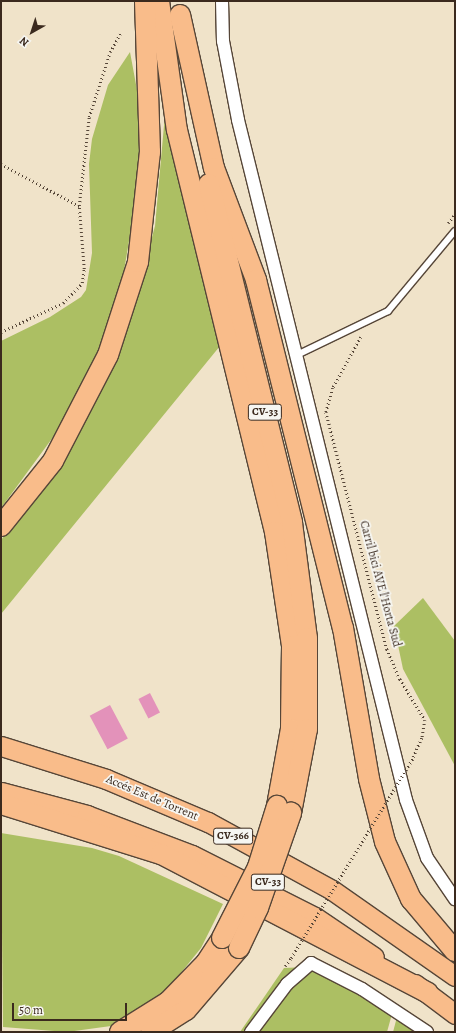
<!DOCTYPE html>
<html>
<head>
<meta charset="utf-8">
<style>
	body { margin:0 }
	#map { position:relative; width:456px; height:1033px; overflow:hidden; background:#f0e3c9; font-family:Alegreya,serif }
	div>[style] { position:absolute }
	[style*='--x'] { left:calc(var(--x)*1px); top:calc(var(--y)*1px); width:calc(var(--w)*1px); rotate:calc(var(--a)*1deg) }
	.green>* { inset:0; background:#acbf63 }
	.building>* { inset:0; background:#e392ba; transform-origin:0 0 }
	.path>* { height:2.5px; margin-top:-1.25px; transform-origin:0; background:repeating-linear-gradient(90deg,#564638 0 1px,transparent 0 4px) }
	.roads { filter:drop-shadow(1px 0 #564638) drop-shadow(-1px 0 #564638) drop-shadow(0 1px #564638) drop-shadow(0 -1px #564638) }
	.service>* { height:6px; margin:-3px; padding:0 3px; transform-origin:3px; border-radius:3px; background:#fff }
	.minor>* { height:12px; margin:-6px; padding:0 6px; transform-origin:6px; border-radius:6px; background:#fff }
	.primary>* { height:19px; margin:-9.5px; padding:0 9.5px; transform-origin:9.5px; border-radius:9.5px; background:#f9bc8a }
	.trunk>* { height:20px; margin:-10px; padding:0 10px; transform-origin:10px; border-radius:10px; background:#f9bc8a }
	.path-bridge>* { height:2.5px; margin-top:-1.25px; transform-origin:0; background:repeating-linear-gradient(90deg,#564638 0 1px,transparent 0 4px) }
	.bridges { filter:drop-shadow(1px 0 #564638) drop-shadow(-1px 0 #564638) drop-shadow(0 1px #564638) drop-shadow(0 -1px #564638) }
	.trunk-bridge>* { height:20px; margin:-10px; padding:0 10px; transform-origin:10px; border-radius:10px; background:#f9bc8a }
	span { translate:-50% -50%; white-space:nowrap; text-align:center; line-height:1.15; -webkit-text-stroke:3.5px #f6f6f2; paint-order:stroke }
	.shield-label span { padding:1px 3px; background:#f6f6f2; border:1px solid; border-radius:3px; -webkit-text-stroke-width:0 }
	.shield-label { font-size:11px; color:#3b2a1e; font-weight:700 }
	.street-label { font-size:12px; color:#3b2a1e }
	.frame { position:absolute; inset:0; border:2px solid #3b2a1e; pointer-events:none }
	.north { position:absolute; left:12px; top:12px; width:40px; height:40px; -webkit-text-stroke:3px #f6f6f2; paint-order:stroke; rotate:219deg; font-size:11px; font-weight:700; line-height:16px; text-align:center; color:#3b2a1e }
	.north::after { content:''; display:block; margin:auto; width:14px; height:18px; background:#3b2a1e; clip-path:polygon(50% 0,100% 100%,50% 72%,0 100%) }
	.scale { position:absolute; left:12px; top:1003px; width:115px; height:18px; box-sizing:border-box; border:2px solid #3b2a1e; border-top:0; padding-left:5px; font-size:12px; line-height:14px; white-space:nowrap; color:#3b2a1e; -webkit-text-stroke:3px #f6f6f2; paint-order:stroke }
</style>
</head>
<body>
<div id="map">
	<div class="green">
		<i style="clip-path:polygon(130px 52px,142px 117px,141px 169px,123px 277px,104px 343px,59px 429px,1px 508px,1px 341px,50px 317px,81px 297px,86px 290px,92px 253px,89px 164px,92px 139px,108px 85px)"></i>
		<i style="clip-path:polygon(166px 103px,220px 346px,1px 614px,1px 540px,59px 466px,98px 398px,124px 339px,155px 226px)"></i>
		<i style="clip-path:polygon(423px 598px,455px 641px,455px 766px,403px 669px,394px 626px)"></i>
		<i style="clip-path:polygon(1px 833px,92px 848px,119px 856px,223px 904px,201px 948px,167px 990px,111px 1026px,67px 1032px,3px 1027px)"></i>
		<i style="clip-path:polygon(306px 967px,325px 972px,392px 1014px,387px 1032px,240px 1032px,284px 968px)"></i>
		<i style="clip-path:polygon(397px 1017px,418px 1032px,393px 1032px)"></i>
	</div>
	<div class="building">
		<i style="left:150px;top:693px;width:22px;height:13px;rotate:63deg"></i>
		<i style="left:110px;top:705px;width:38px;height:23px;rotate:62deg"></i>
	</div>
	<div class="path">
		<i style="--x:1;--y:164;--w:89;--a:28.3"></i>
		<i style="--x:448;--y:223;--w:11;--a:-52"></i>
		<i style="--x:1;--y:332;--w:68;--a:-25.1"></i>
		<i style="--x:63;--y:303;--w:28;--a:-46"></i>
		<i style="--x:82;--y:283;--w:14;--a:-82"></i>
		<i style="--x:84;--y:269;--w:63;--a:-94.5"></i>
		<i style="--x:79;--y:206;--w:90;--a:-83.6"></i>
		<i style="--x:89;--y:117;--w:68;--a:-72.1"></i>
		<i style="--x:110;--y:52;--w:23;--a:-61"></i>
		<i style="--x:361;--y:337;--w:58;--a:118.8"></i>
		<i style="--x:333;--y:388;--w:25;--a:106"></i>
		<i style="--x:326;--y:412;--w:245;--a:75.6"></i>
		<i style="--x:387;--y:649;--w:33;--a:67"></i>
		<i style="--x:400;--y:679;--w:48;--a:58.6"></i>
		<i style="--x:425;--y:720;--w:18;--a:99"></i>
		<i style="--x:422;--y:738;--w:22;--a:114"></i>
		<i style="--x:285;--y:966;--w:10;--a:-53"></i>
	</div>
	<div class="roads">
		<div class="service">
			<i style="--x:297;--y:355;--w:101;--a:-25.8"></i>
			<i style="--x:388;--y:311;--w:104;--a:-50.1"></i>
		</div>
		<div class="minor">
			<i style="--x:222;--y:1;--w:40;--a:88.6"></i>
			<i style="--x:223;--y:41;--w:80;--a:79.2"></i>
			<i style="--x:238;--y:120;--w:700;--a:76.12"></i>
			<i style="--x:406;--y:800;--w:62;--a:70.1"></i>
			<i style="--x:427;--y:858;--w:50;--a:55.7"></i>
			<i style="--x:251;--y:1032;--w:60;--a:-53.1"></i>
			<i style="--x:287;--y:984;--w:32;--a:-41"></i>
			<i style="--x:311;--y:963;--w:57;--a:27"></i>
			<i style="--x:362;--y:989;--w:78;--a:33.5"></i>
		</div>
		<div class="primary">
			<i style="--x:1;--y:746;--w:110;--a:17.4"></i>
			<i style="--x:106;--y:779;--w:111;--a:22.9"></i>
			<i style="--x:208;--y:822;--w:141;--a:28.7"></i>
			<i style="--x:332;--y:890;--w:150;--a:35"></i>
			<i style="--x:1;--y:792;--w:89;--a:15"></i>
			<i style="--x:87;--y:815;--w:112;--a:20.9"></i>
			<i style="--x:192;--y:855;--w:138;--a:26.8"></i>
			<i style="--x:315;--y:917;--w:71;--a:34.1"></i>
			<i style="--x:415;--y:984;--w:50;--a:36.9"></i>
		</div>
		<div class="trunk">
			<i style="--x:159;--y:1;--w:130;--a:82.1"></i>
			<i style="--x:177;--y:130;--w:414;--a:76.3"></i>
			<i style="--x:275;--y:532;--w:115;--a:81.5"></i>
			<i style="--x:292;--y:646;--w:83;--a:90.7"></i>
			<i style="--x:291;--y:729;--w:78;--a:100.3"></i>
			<i style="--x:180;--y:15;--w:157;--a:77.5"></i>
			<i style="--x:214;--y:168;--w:120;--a:69.4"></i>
			<i style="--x:256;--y:280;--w:359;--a:76"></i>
			<i style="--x:343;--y:628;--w:153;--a:80.2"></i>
			<i style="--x:369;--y:779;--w:65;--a:75.7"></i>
			<i style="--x:385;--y:842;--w:63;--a:65.5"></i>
			<i style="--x:411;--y:899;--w:68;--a:49.8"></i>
			<i style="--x:209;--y:184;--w:349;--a:76.2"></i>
			<i style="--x:292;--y:523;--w:116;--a:82.6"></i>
			<i style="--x:307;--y:638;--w:91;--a:90"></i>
			<i style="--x:307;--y:729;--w:86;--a:100.8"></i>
			<i style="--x:1;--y:526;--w:83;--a:-51.3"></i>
			<i style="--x:53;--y:461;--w:119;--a:-62.6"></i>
			<i style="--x:108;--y:355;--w:98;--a:-72.1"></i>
			<i style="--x:138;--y:262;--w:111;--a:-83.8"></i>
			<i style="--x:150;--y:152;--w:151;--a:-91.9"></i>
			<i style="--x:1;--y:804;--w:168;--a:17.4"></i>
			<i style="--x:161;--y:854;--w:301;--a:27.5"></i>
			<i style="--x:120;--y:1032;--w:57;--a:-32"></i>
			<i style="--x:168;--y:1002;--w:54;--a:-45.7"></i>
			<i style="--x:206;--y:963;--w:30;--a:-57"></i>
			<i style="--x:151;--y:1032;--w:41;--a:-32.2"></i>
			<i style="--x:186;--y:1010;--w:82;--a:-49.5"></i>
		</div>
	</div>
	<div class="path-bridge">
		<i style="--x:291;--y:958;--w:234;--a:-58.6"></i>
	</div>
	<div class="bridges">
		<div class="trunk-bridge">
			<i style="--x:222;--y:938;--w:80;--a:-63.1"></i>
			<i style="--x:258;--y:867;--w:64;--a:-72.7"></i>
			<i style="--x:239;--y:948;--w:44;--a:-64.6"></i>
			<i style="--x:258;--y:908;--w:101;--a:-70.8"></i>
		</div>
	</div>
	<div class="shield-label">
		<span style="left:265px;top:412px">CV-33</span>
		<span style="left:233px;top:836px">CV-366</span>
		<span style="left:268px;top:882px">CV-33</span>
	</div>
	<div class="street-label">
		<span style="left:380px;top:584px;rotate:75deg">Carril bici AVE l'Horta Sud</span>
		<span style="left:152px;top:798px;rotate:23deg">Accés Est de Torrent</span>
	</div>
	<div class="frame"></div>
	<div class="north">N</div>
	<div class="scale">50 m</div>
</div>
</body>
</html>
